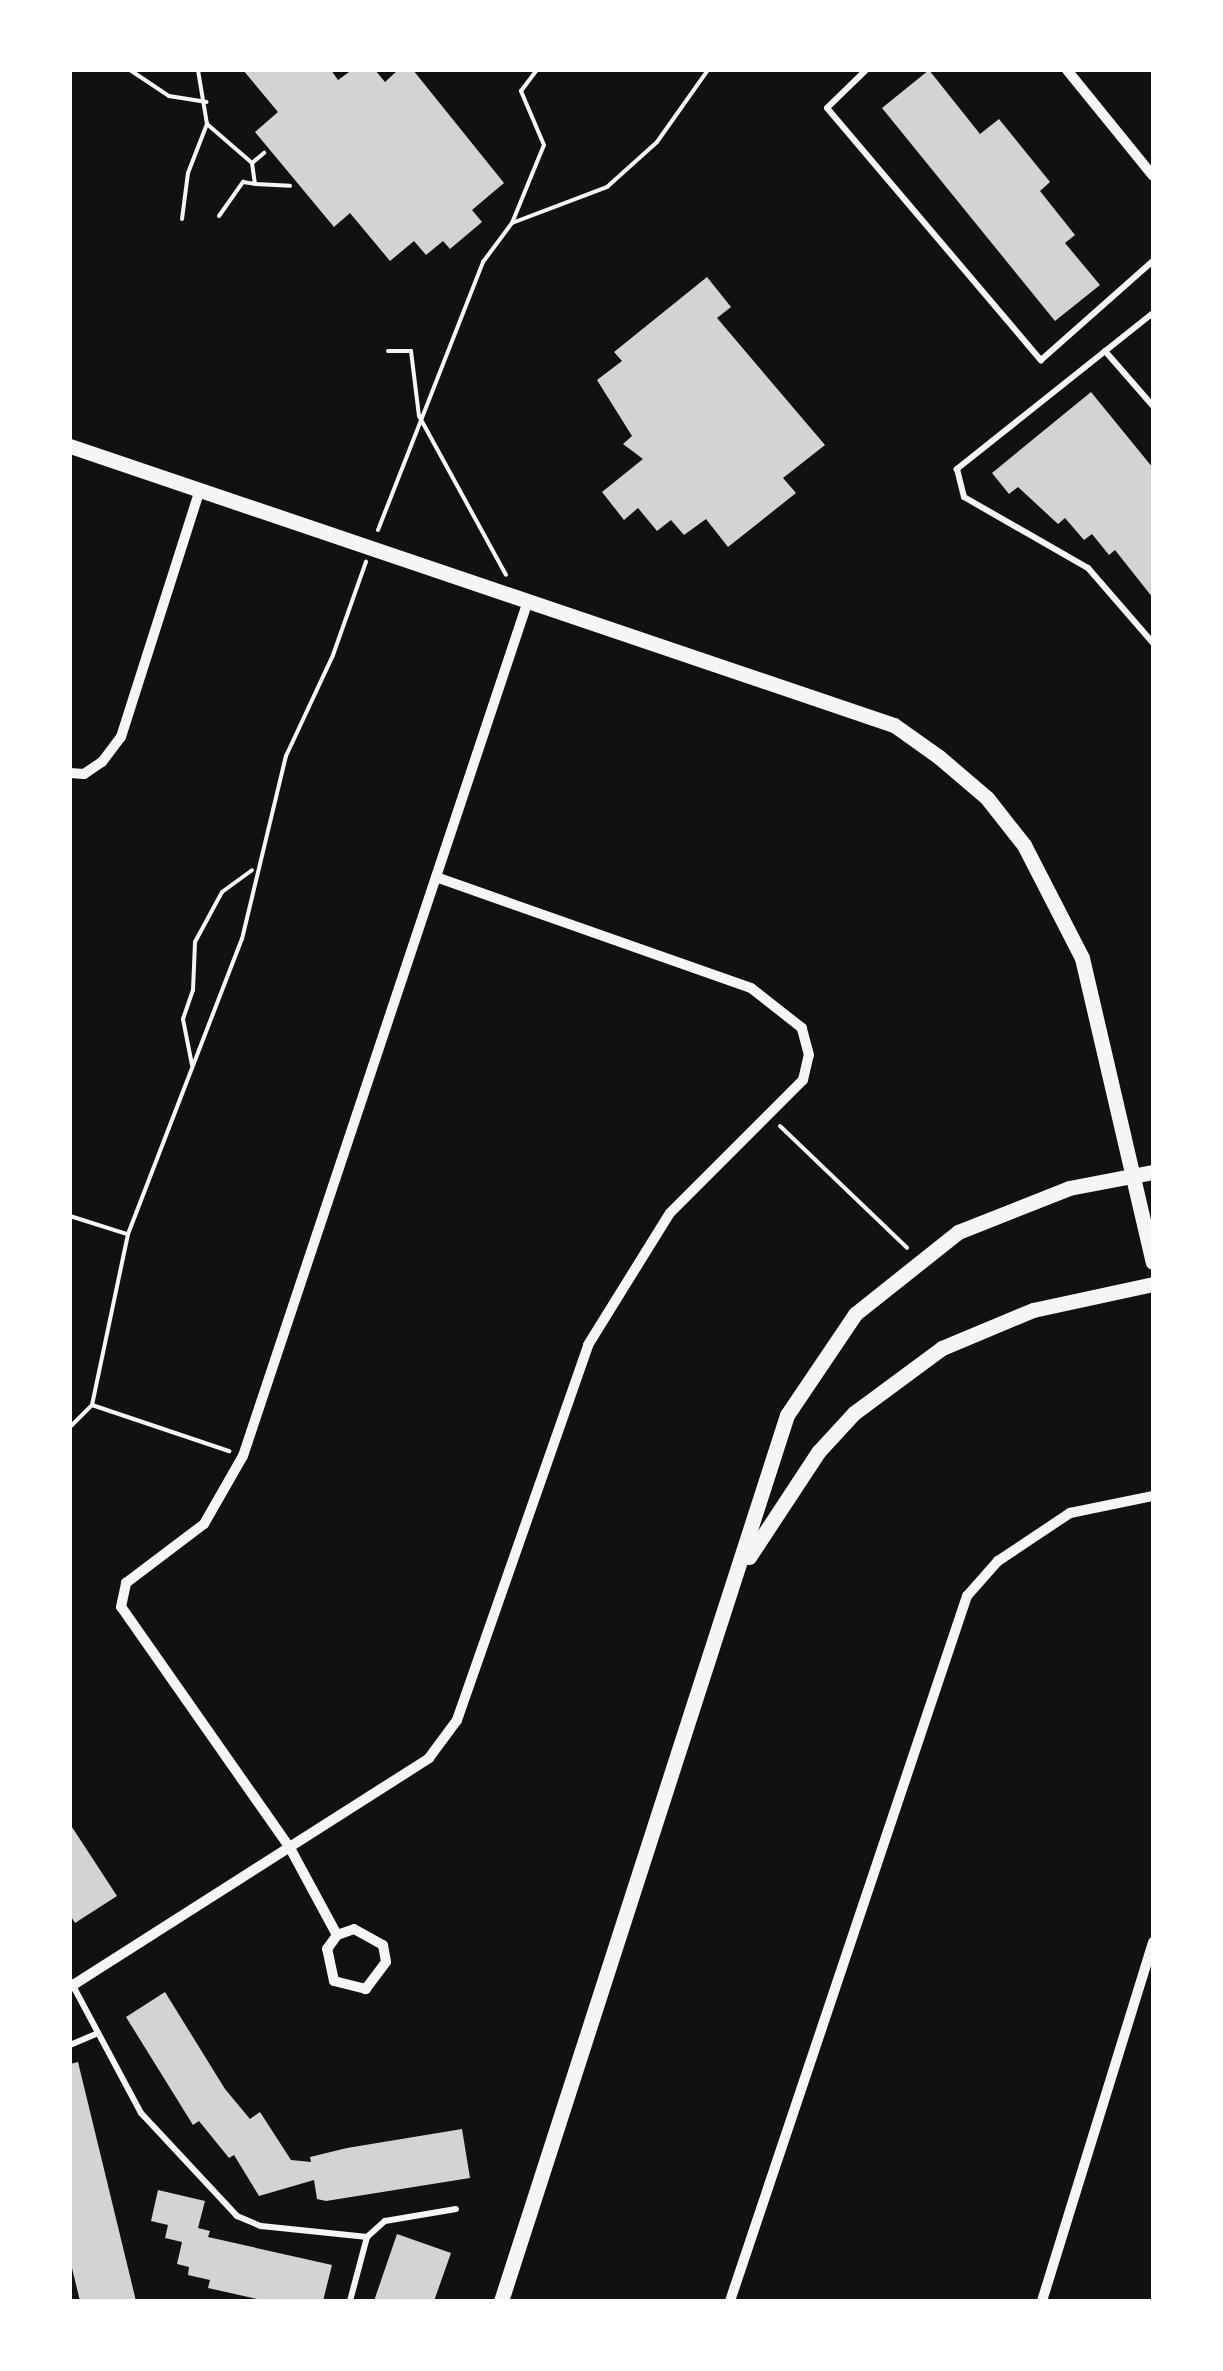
<!DOCTYPE html>
<html>
<head>
<meta charset="utf-8">
<style>
	body { margin:0 }
	#map { position:relative; width:1223px; height:2371px; overflow:hidden; background:#111; font-family:"Golos Text",sans-serif }
	div>[style] { position:absolute }
	[style*='--x'] { left:calc(var(--x)*1px); top:calc(var(--y)*1px); width:calc(var(--w)*1px); rotate:calc(var(--a)*1deg) }
	.building>* { inset:0; background:#d3d3d3 }
	.path>* { height:4px; margin:-2px; padding:0 2px; transform-origin:2px; border-radius:2px; background:#f5f5f5 }
	.service>* { height:6px; margin:-3px; padding:0 3px; transform-origin:3px; border-radius:3px; background:#f5f5f5 }
	.minor>* { height:10px; margin:-5px; padding:0 5px; transform-origin:5px; border-radius:5px; background:#f5f5f5 }
	.tertiary>* { height:15px; margin:-7.5px; padding:0 7.5px; transform-origin:7.5px; border-radius:7.5px; background:#f5f5f5 }
	span { translate:-50% -50%; white-space:nowrap; text-align:center; line-height:1.15; -webkit-text-stroke:10px #fff; paint-order:stroke }
	.frame { position:absolute; inset:0; border:72px solid #fff; pointer-events:none }
</style>
</head>
<body>
<div id="map">
	<div class="building">
		<i style="clip-path:polygon(243px 70px,331px 70px,338px 80px,352px 70px,375px 70px,385px 82px,398px 70px,413px 70px,504px 183px,472px 210px,482px 222px,450px 249px,443px 241px,426px 255px,414px 241px,390px 261px,350px 213px,334px 227px,255px 132px,278px 112px)"></i>
		<i style="clip-path:polygon(929px 70px,980px 134px,999px 119px,1050px 182px,1040px 191px,1075px 235px,1065px 243px,1100px 285px,1055px 321px,882px 108px)"></i>
		<i style="clip-path:polygon(707px 277px,731px 307px,717px 318px,825px 445px,783px 478px,796px 493px,728px 547px,706px 519px,684px 535px,671px 520px,657px 531px,638px 508px,624px 520px,602px 492px,643px 459px,623px 444px,632px 436px,597px 380px,622px 361px,614px 352px)"></i>
		<i style="clip-path:polygon(1091px 392px,1153px 468px,1153px 598px,1115px 550px,1109px 555px,1092px 534px,1084px 540px,1065px 518px,1058px 524px,1018px 487px,1009px 494px,992px 473px)"></i>
		<i style="clip-path:polygon(70px 1824px,117px 1896px,75px 1923px,70px 1915px)"></i>
		<i style="clip-path:polygon(165px 1992px,225px 2089px,250px 2119px,260px 2112px,291px 2160px,311px 2162px,310px 2157px,347px 2148px,462px 2129px,470px 2178px,326px 2201px,317px 2199px,314px 2180px,259px 2196px,234px 2155px,229px 2158px,199px 2121px,193px 2125px,126px 2017px)"></i>
		<i style="clip-path:polygon(78px 2062px,136px 2301px,80px 2301px,70px 2260px,70px 2064px)"></i>
		<i style="clip-path:polygon(158px 2190px,205px 2201px,198px 2228px,210px 2231px,208px 2237px,332px 2265px,323px 2301px,266px 2301px,208px 2288px,210px 2280px,188px 2275px,189px 2267px,177px 2264px,182px 2242px,165px 2238px,168px 2225px,151px 2221px)"></i>
		<i style="clip-path:polygon(397px 2234px,451px 2253px,434px 2301px,374px 2301px)"></i>
	</div>
	<div class="path">
		<i style="--x:130;--y:70;--w:47;--a:33.7"></i>
		<i style="--x:169;--y:96;--w:38;--a:9"></i>
		<i style="--x:207;--y:124;--w:60;--a:40.9"></i>
		<i style="--x:252;--y:163;--w:21;--a:82"></i>
		<i style="--x:255;--y:184;--w:35;--a:3"></i>
		<i style="--x:252;--y:163;--w:16;--a:-40"></i>
		<i style="--x:219;--y:216;--w:42;--a:-54.8"></i>
		<i style="--x:243;--y:182;--w:12;--a:9"></i>
		<i style="--x:182;--y:219;--w:46;--a:-82.6"></i>
		<i style="--x:188;--y:173;--w:53;--a:-68.8"></i>
		<i style="--x:207;--y:124;--w:55;--a:-99.5"></i>
		<i style="--x:512;--y:223;--w:84;--a:-67.7"></i>
		<i style="--x:544;--y:145;--w:59;--a:-113.1"></i>
		<i style="--x:521;--y:91;--w:26;--a:-53"></i>
		<i style="--x:388;--y:351;--w:23;--a:0"></i>
		<i style="--x:411;--y:351;--w:65;--a:83"></i>
		<i style="--x:419;--y:416;--w:181;--a:61.3"></i>
		<i style="--x:378;--y:530;--w:288;--a:-68.6"></i>
		<i style="--x:483;--y:262;--w:49;--a:-53.4"></i>
		<i style="--x:512;--y:223;--w:102;--a:-20.8"></i>
		<i style="--x:607;--y:187;--w:67;--a:-42"></i>
		<i style="--x:657;--y:142;--w:88;--a:-54.7"></i>
		<i style="--x:192;--y:1065;--w:47;--a:-101.1"></i>
		<i style="--x:183;--y:1019;--w:31;--a:-71"></i>
		<i style="--x:193;--y:990;--w:48;--a:-87.6"></i>
		<i style="--x:195;--y:942;--w:57;--a:-61.6"></i>
		<i style="--x:222;--y:892;--w:37;--a:-36"></i>
		<i style="--x:780;--y:1126;--w:176;--a:43.8"></i>
		<i style="--x:70;--y:1216;--w:60;--a:17.5"></i>
		<i style="--x:92;--y:1405;--w:145;--a:18.6"></i>
		<i style="--x:70;--y:1427;--w:31;--a:-45"></i>
		<i style="--x:92;--y:1405;--w:175;--a:-78.1"></i>
		<i style="--x:128;--y:1234;--w:316;--a:-68.9"></i>
		<i style="--x:242;--y:939;--w:188;--a:-76.5"></i>
		<i style="--x:286;--y:756;--w:111;--a:-65"></i>
		<i style="--x:333;--y:655;--w:99;--a:-70.5"></i>
	</div>
	<div class="service">
		<i style="--x:866;--y:70;--w:54;--a:135.7"></i>
		<i style="--x:827;--y:108;--w:331;--a:49.7"></i>
		<i style="--x:1041;--y:360;--w:149;--a:-41.5"></i>
		<i style="--x:1153;--y:313;--w:251;--a:141.5"></i>
		<i style="--x:957;--y:469;--w:29;--a:76"></i>
		<i style="--x:964;--y:497;--w:143;--a:29.8"></i>
		<i style="--x:1088;--y:568;--w:99;--a:49.1"></i>
		<i style="--x:1105;--y:351;--w:73;--a:48.9"></i>
		<i style="--x:71;--y:1982;--w:149;--a:61.9"></i>
		<i style="--x:141;--y:2113;--w:141;--a:47"></i>
		<i style="--x:237;--y:2216;--w:26;--a:23"></i>
		<i style="--x:261;--y:2226;--w:107;--a:5.9"></i>
		<i style="--x:367;--y:2237;--w:66;--a:104.9"></i>
		<i style="--x:70;--y:2045;--w:30;--a:-23"></i>
		<i style="--x:367;--y:2237;--w:24;--a:-42"></i>
		<i style="--x:385;--y:2221;--w:72;--a:-9.6"></i>
	</div>
	<div class="minor">
		<i style="--x:1067;--y:70;--w:136;--a:50.9"></i>
		<i style="--x:70;--y:773;--w:14;--a:4"></i>
		<i style="--x:84;--y:774;--w:22;--a:-34"></i>
		<i style="--x:102;--y:762;--w:31;--a:-53"></i>
		<i style="--x:121;--y:737;--w:259;--a:-72.3"></i>
		<i style="--x:337;--y:1935;--w:18;--a:-19"></i>
		<i style="--x:354;--y:1929;--w:33;--a:29"></i>
		<i style="--x:383;--y:1945;--w:17;--a:80"></i>
		<i style="--x:386;--y:1962;--w:34;--a:127"></i>
		<i style="--x:366;--y:1989;--w:33;--a:-166"></i>
		<i style="--x:334;--y:1981;--w:33;--a:-102"></i>
		<i style="--x:327;--y:1949;--w:17;--a:-54"></i>
		<i style="--x:337;--y:1935;--w:99;--a:-118.4"></i>
		<i style="--x:290;--y:1848;--w:294;--a:-125"></i>
		<i style="--x:121;--y:1607;--w:25;--a:-78"></i>
		<i style="--x:126;--y:1583;--w:98;--a:-37.1"></i>
		<i style="--x:204;--y:1524;--w:78;--a:-60.2"></i>
		<i style="--x:243;--y:1456;--w:901;--a:-71.57"></i>
		<i style="--x:70;--y:1987;--w:426;--a:-32.5"></i>
		<i style="--x:429;--y:1758;--w:47;--a:-53.6"></i>
		<i style="--x:457;--y:1720;--w:397;--a:-70.7"></i>
		<i style="--x:588;--y:1345;--w:155;--a:-58.2"></i>
		<i style="--x:670;--y:1213;--w:188;--a:-45"></i>
		<i style="--x:803;--y:1080;--w:26;--a:-77"></i>
		<i style="--x:809;--y:1055;--w:28;--a:-105"></i>
		<i style="--x:802;--y:1028;--w:65;--a:-141.9"></i>
		<i style="--x:751;--y:988;--w:334;--a:-160.6"></i>
		<i style="--x:730;--y:2301;--w:744;--a:-71.42"></i>
		<i style="--x:967;--y:1596;--w:47;--a:-48.5"></i>
		<i style="--x:998;--y:1561;--w:87;--a:-33.7"></i>
		<i style="--x:1070;--y:1513;--w:85;--a:-11.6"></i>
		<i style="--x:1042;--y:2301;--w:376;--a:-72.8"></i>
	</div>
	<div class="tertiary">
		<i style="--x:70;--y:446;--w:870;--a:18.71"></i>
		<i style="--x:894;--y:725;--w:55;--a:35.4"></i>
		<i style="--x:939;--y:757;--w:63;--a:40.5"></i>
		<i style="--x:987;--y:798;--w:60;--a:51.8"></i>
		<i style="--x:1024;--y:845;--w:127;--a:62.8"></i>
		<i style="--x:1082;--y:958;--w:312;--a:76.9"></i>
		<i style="--x:749;--y:1557;--w:127;--a:-56.6"></i>
		<i style="--x:819;--y:1451;--w:52;--a:-47.4"></i>
		<i style="--x:854;--y:1413;--w:109;--a:-36.5"></i>
		<i style="--x:942;--y:1348;--w:99;--a:-22.7"></i>
		<i style="--x:1033;--y:1310;--w:123;--a:-12.2"></i>
		<i style="--x:501;--y:2301;--w:931;--a:-72.11"></i>
		<i style="--x:787;--y:1415;--w:122;--a:-56"></i>
		<i style="--x:855;--y:1314;--w:132;--a:-38.5"></i>
		<i style="--x:958;--y:1232;--w:119;--a:-21.6"></i>
		<i style="--x:1069;--y:1188;--w:86;--a:-10.8"></i>
	</div>
	<div class="frame"></div>
</div>
</body>
</html>
